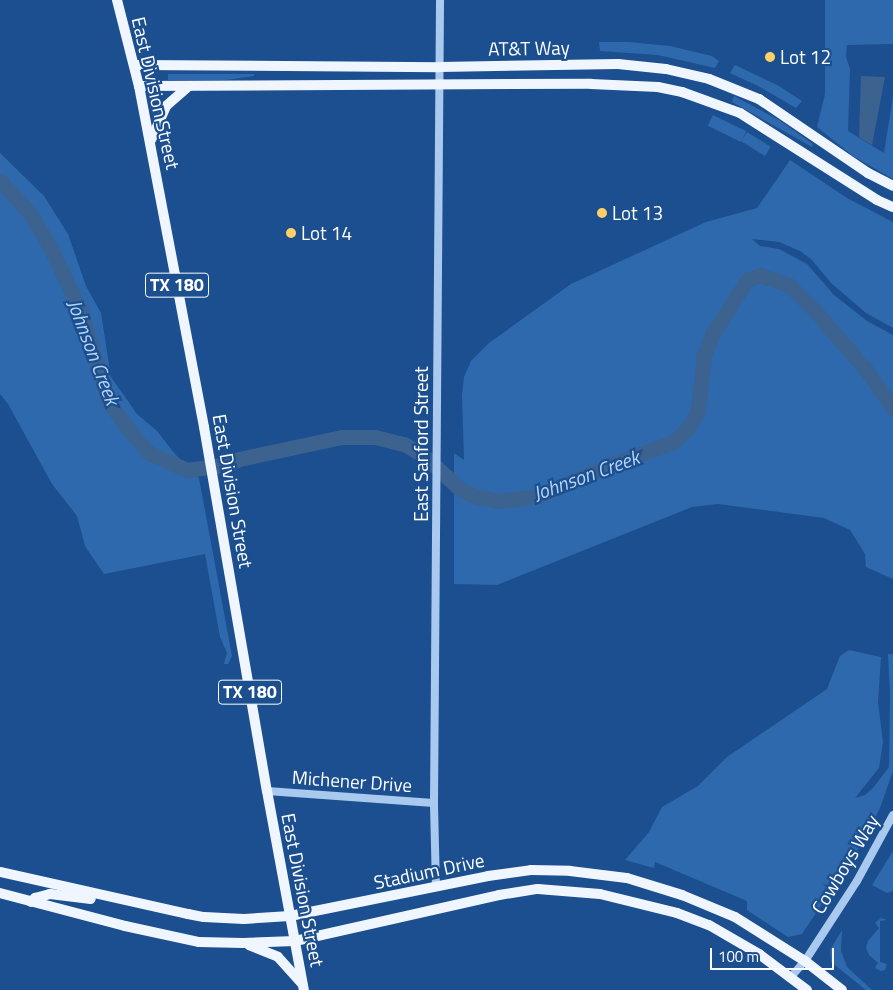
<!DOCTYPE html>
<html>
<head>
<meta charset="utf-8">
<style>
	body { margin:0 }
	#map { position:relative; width:893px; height:990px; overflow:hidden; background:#1b4f8f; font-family:"Titillium Web",sans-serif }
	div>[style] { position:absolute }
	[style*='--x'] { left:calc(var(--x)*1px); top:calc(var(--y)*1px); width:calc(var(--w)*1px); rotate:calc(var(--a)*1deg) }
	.green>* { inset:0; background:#2e69ad; transform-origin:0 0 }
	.water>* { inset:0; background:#3c6290 }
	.river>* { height:15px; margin:-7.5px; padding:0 7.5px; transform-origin:7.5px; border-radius:7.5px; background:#3c6290 }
	.minor>* { height:8px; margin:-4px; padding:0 4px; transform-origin:4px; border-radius:4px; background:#a9c9ee }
	.major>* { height:10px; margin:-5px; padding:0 5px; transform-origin:5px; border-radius:5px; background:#f0f6ff }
	.dots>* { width:14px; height:14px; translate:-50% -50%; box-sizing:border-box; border:2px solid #1b4f8f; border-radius:50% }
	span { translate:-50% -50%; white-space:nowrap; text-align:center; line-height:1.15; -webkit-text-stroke:4.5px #1b4f8f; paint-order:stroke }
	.shield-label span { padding:1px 4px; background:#1b4f8f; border:1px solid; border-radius:4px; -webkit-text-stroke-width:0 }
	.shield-label { font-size:18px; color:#fff; font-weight:700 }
	.street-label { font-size:19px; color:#fff }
	.poi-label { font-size:19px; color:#fff }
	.left { translate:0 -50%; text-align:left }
	.water-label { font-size:20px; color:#b5d3f5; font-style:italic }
	.scale { position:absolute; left:710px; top:948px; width:124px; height:22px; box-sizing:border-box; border:2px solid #fff; border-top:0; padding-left:6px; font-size:15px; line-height:18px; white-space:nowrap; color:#fff; -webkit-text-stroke:4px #1b4f8f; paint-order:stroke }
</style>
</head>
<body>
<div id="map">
	<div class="green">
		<i style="clip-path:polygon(825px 0,893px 0,893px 44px,847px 45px,846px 57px,850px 69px,848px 131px,884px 153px,893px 96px,893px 179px,853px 156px,817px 127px,825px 94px)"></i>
		<i style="clip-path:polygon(599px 42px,629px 42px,670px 46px,712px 56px,719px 61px,715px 68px,658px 55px,600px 51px)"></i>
		<i style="clip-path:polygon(735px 65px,779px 86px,802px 101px,796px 108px,760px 87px,730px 73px)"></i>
		<i style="clip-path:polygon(168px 74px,254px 74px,254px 76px,226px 80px,168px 80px)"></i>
		<i style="clip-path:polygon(734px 96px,779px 120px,813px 144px,812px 147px,732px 102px)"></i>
		<i style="left:713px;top:115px;width:37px;height:12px;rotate:26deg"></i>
		<i style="left:747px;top:132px;width:28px;height:11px;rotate:32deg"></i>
		<i style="clip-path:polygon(0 153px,44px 196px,68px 234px,86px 286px,101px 313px,111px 377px,137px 414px,157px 431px,175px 454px,199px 478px,232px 656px,228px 664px,224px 664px,227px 653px,220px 637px,205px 554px,104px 574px,85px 546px,77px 516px,52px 484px,8px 404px,0 394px)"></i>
		<i style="clip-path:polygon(790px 160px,847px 198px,893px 222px,893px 328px,866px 313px,831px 283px,812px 260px,800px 251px,779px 242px,752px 239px,760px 246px,779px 249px,807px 264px,834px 295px,867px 321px,893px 335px,893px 579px,866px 567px,865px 554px,850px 530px,824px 518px,718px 504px,692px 507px,497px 585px,454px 584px,454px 453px,464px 460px,462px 395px,464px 377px,471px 361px,489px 343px,571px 284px,706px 222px,757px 208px)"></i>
		<i style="clip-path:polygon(849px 650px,881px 657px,878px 702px,883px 742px,879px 768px,855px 798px,865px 795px,873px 788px,889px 767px,890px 694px,888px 654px,893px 654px,893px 771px,880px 808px,864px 840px,802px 934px,788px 937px,747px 910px,747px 901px,655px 862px,654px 868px,625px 860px,649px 832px,662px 807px,698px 786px,727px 757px,827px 689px,840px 656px)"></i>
		<i style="clip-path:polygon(893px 851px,893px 891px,887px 893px,872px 885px)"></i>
		<i style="clip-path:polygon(881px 918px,887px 920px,880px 921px,880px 962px,887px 964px,885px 970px,881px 971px,875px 968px,878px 963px,869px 955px,866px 948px,868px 941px,879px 928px,875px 923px)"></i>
		<i style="clip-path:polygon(842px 930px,841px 951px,847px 967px,872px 990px,866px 990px,831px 962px,830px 950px)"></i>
	</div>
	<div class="water">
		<i style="clip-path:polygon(861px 76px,885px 77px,872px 145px,859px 137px)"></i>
	</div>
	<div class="river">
		<i style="--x:0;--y:181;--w:42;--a:46.9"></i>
		<i style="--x:29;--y:212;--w:41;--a:59"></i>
		<i style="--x:50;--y:247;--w:72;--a:64.5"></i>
		<i style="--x:81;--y:312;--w:93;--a:73.1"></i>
		<i style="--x:108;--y:401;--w:36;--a:54"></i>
		<i style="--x:129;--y:430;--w:30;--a:49"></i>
		<i style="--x:149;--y:453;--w:42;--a:24.1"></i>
		<i style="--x:187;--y:470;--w:42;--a:-8.1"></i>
		<i style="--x:229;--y:464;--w:11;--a:-27"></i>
		<i style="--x:239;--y:459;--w:105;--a:-12.1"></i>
		<i style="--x:342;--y:437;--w:33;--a:0"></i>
		<i style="--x:375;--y:437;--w:30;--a:14"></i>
		<i style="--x:404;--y:444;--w:22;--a:30"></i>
		<i style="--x:423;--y:455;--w:49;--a:42.5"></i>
		<i style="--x:459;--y:488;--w:17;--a:28"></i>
		<i style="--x:474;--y:496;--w:25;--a:11"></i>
		<i style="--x:499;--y:501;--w:38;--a:-7"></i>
		<i style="--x:537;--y:496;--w:86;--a:-22.7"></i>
		<i style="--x:616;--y:463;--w:61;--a:-20.2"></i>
		<i style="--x:673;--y:442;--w:21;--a:-43"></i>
		<i style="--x:688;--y:428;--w:21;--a:-61"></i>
		<i style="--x:698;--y:410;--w:55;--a:-83.8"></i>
		<i style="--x:704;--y:355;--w:24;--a:-68"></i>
		<i style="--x:713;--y:333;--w:63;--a:-57.3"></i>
		<i style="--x:747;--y:280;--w:15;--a:-20"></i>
		<i style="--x:761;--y:275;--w:30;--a:20"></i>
		<i style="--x:789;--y:285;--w:38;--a:45"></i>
		<i style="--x:816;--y:312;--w:77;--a:49.2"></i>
		<i style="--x:866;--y:370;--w:47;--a:54.6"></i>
	</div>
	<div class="minor">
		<i style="--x:267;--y:791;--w:167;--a:4.1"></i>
		<i style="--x:436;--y:887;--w:84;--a:-91.4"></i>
		<i style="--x:434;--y:803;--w:803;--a:-89.57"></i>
		<i style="--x:790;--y:978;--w:23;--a:-49"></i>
		<i style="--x:805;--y:961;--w:95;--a:-57"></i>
		<i style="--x:857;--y:881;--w:75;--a:-61.4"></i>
	</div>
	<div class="major">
		<i style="--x:117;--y:0;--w:89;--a:75.7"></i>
		<i style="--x:139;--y:86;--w:347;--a:79.2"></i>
		<i style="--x:204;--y:427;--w:369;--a:80.2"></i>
		<i style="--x:267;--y:791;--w:202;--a:79.5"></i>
		<i style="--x:134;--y:65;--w:306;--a:0.4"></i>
		<i style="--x:440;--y:67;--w:178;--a:-1"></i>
		<i style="--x:618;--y:64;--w:48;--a:5.9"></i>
		<i style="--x:666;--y:69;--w:44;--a:13.1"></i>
		<i style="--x:709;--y:79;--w:54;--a:21.8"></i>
		<i style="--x:759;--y:99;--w:132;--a:34.2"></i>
		<i style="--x:868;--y:173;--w:28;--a:27"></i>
		<i style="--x:139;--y:86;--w:452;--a:-0.3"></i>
		<i style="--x:591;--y:84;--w:67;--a:2.6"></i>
		<i style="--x:658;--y:87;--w:25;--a:12"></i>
		<i style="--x:682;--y:92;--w:62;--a:19.9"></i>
		<i style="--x:740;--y:113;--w:162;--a:32.4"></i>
		<i style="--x:877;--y:200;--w:17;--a:24"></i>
		<i style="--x:151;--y:140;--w:37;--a:-66"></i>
		<i style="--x:166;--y:106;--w:30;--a:-41"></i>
		<i style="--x:0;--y:872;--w:193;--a:12.6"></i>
		<i style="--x:188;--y:914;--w:16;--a:11"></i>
		<i style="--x:204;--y:917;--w:40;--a:2.9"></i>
		<i style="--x:244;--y:919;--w:46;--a:-3.7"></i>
		<i style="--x:290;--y:916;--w:202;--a:-11.4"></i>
		<i style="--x:488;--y:876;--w:43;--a:-7.9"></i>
		<i style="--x:531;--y:870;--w:39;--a:1"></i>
		<i style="--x:570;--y:871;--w:57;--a:7"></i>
		<i style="--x:627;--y:878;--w:58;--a:17.2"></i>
		<i style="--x:682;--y:895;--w:57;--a:22.5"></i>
		<i style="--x:735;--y:917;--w:83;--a:32.2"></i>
		<i style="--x:805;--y:961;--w:47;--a:38.1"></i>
		<i style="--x:0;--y:893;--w:129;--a:14.8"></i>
		<i style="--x:125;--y:926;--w:76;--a:12.2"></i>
		<i style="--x:199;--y:942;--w:44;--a:1.3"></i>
		<i style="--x:243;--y:943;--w:52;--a:-2.2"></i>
		<i style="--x:295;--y:941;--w:209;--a:-12.7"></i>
		<i style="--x:499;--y:895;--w:39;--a:-9"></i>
		<i style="--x:538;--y:889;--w:62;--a:4.6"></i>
		<i style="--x:600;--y:894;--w:79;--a:13.9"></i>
		<i style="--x:677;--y:913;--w:34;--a:21"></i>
		<i style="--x:709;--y:925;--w:58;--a:30.1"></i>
		<i style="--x:759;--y:954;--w:60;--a:36.9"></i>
		<i style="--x:31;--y:902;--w:6;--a:-45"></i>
		<i style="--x:35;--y:898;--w:16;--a:-15"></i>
		<i style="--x:50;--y:894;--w:41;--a:7"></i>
		<i style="--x:249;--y:945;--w:31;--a:22"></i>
		<i style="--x:278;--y:957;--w:36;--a:48"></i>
	</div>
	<div class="dots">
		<i style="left:770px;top:57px;background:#ffd166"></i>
		<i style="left:602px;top:213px;background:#ffd166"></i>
		<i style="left:291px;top:233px;background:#ffd166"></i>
	</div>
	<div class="shield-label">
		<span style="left:177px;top:285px">TX 180</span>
		<span style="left:250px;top:692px">TX 180</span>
	</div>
	<div class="street-label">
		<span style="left:529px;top:48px;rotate:-1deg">AT&amp;T Way</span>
		<span style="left:156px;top:93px;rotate:77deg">East Division Street</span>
		<span style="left:421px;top:444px;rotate:-90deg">East Sanford Street</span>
		<span style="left:233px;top:491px;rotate:80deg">East Division Street</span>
		<span style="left:352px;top:781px;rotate:4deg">Michener Drive</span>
		<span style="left:845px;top:864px;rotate:-59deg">Cowboys Way</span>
		<span style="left:429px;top:871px;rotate:-12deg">Stadium Drive</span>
		<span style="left:303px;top:890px;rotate:79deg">East Division Street</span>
	</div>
	<div class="poi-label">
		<span class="left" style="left:780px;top:57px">Lot 12</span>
		<span class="left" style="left:612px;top:213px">Lot 13</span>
		<span class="left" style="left:301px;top:233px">Lot 14</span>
	</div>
	<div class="water-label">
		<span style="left:94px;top:352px;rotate:69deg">Johnson Creek</span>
		<span style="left:586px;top:475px;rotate:-20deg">Johnson Creek</span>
	</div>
	<div class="scale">100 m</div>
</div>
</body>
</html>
